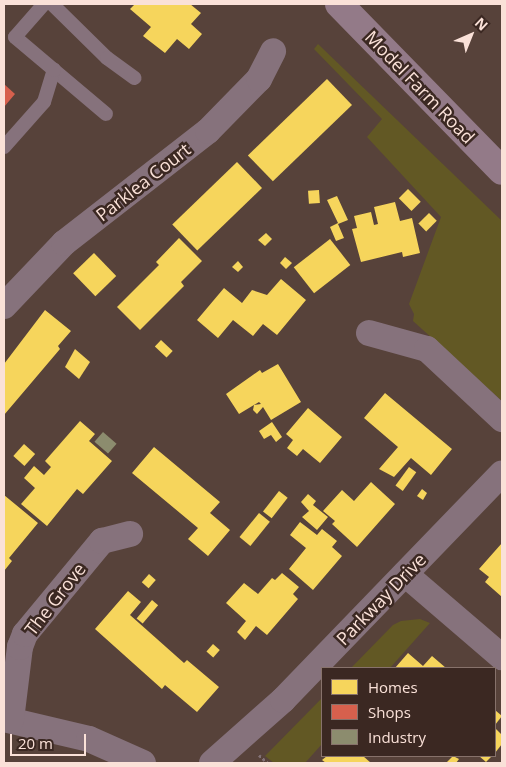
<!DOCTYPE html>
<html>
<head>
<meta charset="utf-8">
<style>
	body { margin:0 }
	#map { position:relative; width:506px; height:767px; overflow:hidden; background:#57423a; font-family:"Open Sans",sans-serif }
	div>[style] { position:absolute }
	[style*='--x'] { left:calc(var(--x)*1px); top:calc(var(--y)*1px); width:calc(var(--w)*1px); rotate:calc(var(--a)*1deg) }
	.green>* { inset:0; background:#625824 }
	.homes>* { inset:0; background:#f6d55c; transform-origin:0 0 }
	.shops>* { inset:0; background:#d6604d }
	.industry>* { inset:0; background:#8c8c6e; transform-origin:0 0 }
	.path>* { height:3px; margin-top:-1.5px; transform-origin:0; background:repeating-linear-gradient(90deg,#837276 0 2.5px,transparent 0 5px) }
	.lane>* { height:14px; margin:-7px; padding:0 7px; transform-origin:7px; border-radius:7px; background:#86727c }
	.street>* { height:26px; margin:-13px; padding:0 13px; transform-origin:13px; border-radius:13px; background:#86727c }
	.secondary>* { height:28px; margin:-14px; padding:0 14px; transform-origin:14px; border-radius:14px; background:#937a88 }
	span { translate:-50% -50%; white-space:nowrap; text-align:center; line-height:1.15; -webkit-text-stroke:5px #3b2822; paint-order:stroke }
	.street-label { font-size:18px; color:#fae1d8 }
	.frame { position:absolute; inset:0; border:5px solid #fae1d8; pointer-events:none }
	.legend { position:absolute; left:321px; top:667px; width:175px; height:90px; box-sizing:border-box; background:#3b2822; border:1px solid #87726b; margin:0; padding:6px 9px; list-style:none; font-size:15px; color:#fae1d8 }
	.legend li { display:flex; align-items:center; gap:10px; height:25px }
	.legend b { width:25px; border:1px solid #87726b }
	.north { position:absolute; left:446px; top:10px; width:50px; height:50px; -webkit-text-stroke:4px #3b2822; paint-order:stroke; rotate:44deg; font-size:14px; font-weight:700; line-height:20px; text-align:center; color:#fae1d8 }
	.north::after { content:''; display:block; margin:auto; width:18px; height:22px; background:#fae1d8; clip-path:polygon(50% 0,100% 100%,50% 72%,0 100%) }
	.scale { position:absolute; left:10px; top:734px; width:76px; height:22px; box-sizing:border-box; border:2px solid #fae1d8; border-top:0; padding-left:6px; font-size:15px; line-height:18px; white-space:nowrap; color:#fae1d8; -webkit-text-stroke:4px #3b2822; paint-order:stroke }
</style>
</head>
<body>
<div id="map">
	<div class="green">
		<i style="clip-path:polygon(318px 44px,502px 221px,502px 401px,413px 321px,414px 314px,409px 304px,441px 217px,367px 137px,382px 119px,314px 49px)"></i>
		<i style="clip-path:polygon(420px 619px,430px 623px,390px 668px,351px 668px,393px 625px,401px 621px)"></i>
		<i style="clip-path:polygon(322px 698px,322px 744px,305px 763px,274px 763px,265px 756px)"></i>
	</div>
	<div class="homes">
		<i style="clip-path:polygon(135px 4px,190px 4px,201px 13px,191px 24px,202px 34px,189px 49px,177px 39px,165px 53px,143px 36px,151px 27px,130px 9px)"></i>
		<i style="left:327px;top:79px;width:36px;height:110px;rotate:46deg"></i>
		<i style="left:237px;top:162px;width:36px;height:90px;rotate:46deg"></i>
		<i style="left:408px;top:189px;width:18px;height:13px;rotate:45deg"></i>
		<i style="left:319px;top:190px;width:13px;height:11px;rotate:86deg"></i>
		<i style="clip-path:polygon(337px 196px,348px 220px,338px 224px,344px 238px,336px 241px,330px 227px,338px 223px,327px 200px)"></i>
		<i style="clip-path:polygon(395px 202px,400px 221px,412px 218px,420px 253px,403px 257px,402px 252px,361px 262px,352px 229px,357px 228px,354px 216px,371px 212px,374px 225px,378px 224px,374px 207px)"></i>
		<i style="left:429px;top:213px;width:11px;height:15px;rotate:45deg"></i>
		<i style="clip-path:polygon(266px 233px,272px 239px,265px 246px,258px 240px)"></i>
		<i style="clip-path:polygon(179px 238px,202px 261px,181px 282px,184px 286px,140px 330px,117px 307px,159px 265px,156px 262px)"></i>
		<i style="left:330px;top:239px;width:33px;height:46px;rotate:52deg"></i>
		<i style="left:94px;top:253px;width:32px;height:29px;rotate:46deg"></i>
		<i style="clip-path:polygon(285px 257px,292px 263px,286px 269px,280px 263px)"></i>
		<i style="clip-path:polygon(238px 261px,243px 267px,238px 272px,232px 267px)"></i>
		<i style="clip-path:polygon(281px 279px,306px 300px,277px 335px,263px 324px,253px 336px,233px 320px,218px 338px,197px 320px,224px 288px,242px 303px,252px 290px,267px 295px)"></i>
		<i style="clip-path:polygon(45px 310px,71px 331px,58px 346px,60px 349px,4px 415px,4px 364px)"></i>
		<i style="left:161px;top:340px;width:16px;height:9px;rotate:43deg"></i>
		<i style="clip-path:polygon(75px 349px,90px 362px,79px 379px,65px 367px)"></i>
		<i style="clip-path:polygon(278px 364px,301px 402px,271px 420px,263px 407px,257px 414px,253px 410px,254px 405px,261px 404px,259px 402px,239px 414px,226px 394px,260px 370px,262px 373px)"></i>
		<i style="clip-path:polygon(385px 393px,452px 449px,431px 475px,411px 458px,394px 477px,379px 469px,398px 447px,364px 418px)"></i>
		<i style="clip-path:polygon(308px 408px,342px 437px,320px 463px,303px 449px,297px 456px,287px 448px,293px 440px,286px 434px)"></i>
		<i style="clip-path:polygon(80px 421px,95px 434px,89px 441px,112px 461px,83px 494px,77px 489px,47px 526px,21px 504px,35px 488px,24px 478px,34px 466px,44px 475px,51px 467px,45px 461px)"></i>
		<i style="clip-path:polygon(272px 422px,282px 437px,276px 442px,271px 435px,264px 439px,259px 431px)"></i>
		<i style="left:24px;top:444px;width:15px;height:16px;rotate:42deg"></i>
		<i style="clip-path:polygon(154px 447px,220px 502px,210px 513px,230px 530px,208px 556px,188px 539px,198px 528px,132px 473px)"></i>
		<i style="left:409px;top:467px;width:9px;height:23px;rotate:36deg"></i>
		<i style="clip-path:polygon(371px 482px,395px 504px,357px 547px,332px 524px,335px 521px,323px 511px,342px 490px,354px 501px)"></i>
		<i style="clip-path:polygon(422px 489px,427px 493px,423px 500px,417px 496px)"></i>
		<i style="left:279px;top:491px;width:11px;height:26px;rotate:38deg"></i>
		<i style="clip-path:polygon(308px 494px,316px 501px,313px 505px,328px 517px,317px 530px,302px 517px,309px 511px,301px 502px)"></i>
		<i style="clip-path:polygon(4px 495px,38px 523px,9px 558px,12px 561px,4px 571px)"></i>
		<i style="left:259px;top:513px;width:14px;height:31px;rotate:39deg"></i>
		<i style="clip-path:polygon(300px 522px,317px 535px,322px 529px,337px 541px,332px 547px,342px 556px,313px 590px,289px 569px,306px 548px,290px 535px)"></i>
		<i style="clip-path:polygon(502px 543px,502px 597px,485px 582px,489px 577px,479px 569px)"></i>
		<i style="clip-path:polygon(282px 573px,299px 587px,293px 594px,298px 599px,267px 635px,256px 626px,245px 640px,237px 632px,246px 621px,226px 603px,244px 583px,258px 594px,272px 578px,275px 580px)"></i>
		<i style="left:149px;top:574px;width:9px;height:11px;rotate:41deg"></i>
		<i style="clip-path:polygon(128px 591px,141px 602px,130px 615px,184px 663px,187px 660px,219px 687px,197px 712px,165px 685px,162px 689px,95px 629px)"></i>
		<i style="left:152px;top:600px;width:8px;height:24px;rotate:40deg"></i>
		<i style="left:213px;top:644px;width:9px;height:10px;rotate:41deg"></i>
		<i style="clip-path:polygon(408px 653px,423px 666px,432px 656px,446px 668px,395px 668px)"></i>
		<i style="clip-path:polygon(495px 710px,502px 716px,495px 725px)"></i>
		<i style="clip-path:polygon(495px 728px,502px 735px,502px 744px,495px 753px)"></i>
		<i style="clip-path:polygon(327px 756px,363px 756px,371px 763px,326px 763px,322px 760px)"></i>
		<i style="clip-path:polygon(453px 756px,459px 759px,456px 763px,446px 763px)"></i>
		<i style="clip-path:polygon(479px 756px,492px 756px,486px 762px)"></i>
	</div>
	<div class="shops">
		<i style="clip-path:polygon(4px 84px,15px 94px,4px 107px)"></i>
	</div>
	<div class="industry">
		<i style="left:103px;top:432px;width:18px;height:13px;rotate:41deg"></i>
	</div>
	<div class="path">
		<i style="--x:259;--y:755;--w:12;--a:42"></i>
	</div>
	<div class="lane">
		<i style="--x:52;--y:4;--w:77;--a:44.5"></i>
		<i style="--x:107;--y:58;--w:34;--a:36"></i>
		<i style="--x:54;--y:70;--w:68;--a:40.2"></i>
		<i style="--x:4;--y:147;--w:60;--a:-48.4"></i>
		<i style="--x:44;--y:102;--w:34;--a:-73"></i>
		<i style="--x:54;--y:70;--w:51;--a:-139.8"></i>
		<i style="--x:15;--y:37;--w:44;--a:-48.7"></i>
	</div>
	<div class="street">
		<i style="--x:4;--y:306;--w:87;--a:-46.4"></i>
		<i style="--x:64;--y:243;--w:182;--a:-37.9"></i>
		<i style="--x:208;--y:131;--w:73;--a:-45.6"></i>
		<i style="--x:259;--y:79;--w:31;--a:-63"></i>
		<i style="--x:369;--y:333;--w:60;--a:15.4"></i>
		<i style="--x:427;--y:349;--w:103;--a:43"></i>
		<i style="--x:405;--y:574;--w:128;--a:40.6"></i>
		<i style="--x:4;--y:719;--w:87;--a:13.2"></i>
		<i style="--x:89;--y:739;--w:59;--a:24"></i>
		<i style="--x:11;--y:720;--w:74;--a:-83"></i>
		<i style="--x:20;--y:647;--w:14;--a:-69"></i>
		<i style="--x:25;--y:634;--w:121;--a:-50.4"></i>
		<i style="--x:102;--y:541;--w:29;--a:-14"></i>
		<i style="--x:212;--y:763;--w:95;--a:-41.6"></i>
		<i style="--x:283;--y:700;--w:315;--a:-46"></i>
	</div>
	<div class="secondary">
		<i style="--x:339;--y:4;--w:233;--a:45.7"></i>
	</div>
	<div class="street-label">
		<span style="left:420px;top:87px;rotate:46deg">Model Farm Road</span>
		<span style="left:143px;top:182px;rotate:-38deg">Parklea Court</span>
		<span style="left:55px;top:599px;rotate:-52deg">The Grove</span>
		<span style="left:381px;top:599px;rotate:-46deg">Parkway Drive</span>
	</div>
	<div class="frame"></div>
	<ul class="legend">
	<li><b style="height:14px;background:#f6d55c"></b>Homes</li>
	<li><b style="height:14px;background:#d6604d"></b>Shops</li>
	<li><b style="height:14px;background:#8c8c6e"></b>Industry</li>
	</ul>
	<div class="north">N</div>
	<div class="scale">20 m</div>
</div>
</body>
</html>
